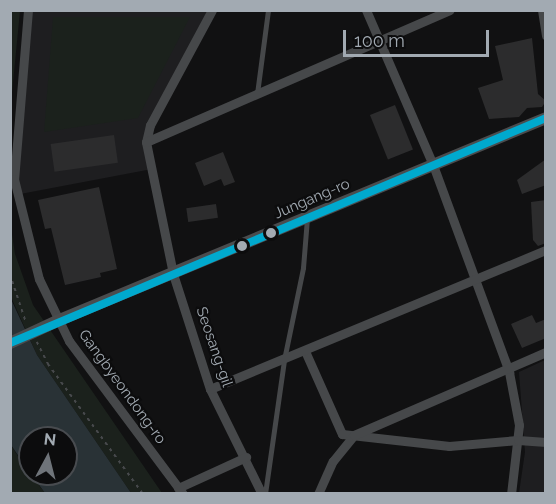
<!DOCTYPE html>
<html>
<head>
<meta charset="utf-8">
<style>
	body { margin:0 }
	#map { position:relative; width:556px; height:504px; overflow:hidden; background:#111112; font-family:Raleway,sans-serif }
	div>[style] { position:absolute }
	[style*='--x'] { left:calc(var(--x)*1px); top:calc(var(--y)*1px); width:calc(var(--w)*1px); rotate:calc(var(--a)*1deg) }
	.built>* { inset:0; background:#1e1e20 }
	.green>* { inset:0; background:#1b211c }
	.water>* { inset:0; background:#293236 }
	.building>* { inset:0; background:#2c2c2d; transform-origin:0 0 }
	.path>* { height:1.5px; margin-top:-0.75px; transform-origin:0; background:repeating-linear-gradient(90deg,#47494c 0 3px,transparent 0 7.5px) }
	.lane>* { height:4.5px; margin:-2.25px; padding:0 2.25px; transform-origin:2.25px; border-radius:2.25px; background:#46484a }
	.street>* { height:9px; margin:-4.5px; padding:0 4.5px; transform-origin:4.5px; border-radius:4.5px; background:#46484a }
	.secondary>* { height:12px; margin:-6px; padding:0 6px; transform-origin:6px; border-radius:6px; background:#4a4c4e }
	.secondary-bridge>* { height:12px; margin:-6px; padding:0 6px; transform-origin:6px; border-radius:6px; background:#4a4c4e }
	.bus-1>* { height:8px; margin:-4px; padding:0 4px; transform-origin:4px; border-radius:4px; background:#00a9ce }
	.dots>* { width:16px; height:16px; translate:-50% -50%; box-sizing:border-box; border:3px solid #0c0c0d; border-radius:50% }
	span { translate:-50% -50%; white-space:nowrap; text-align:center; line-height:1.15; -webkit-text-stroke:4.5px #0c0c0d; paint-order:stroke }
	.street-label { font-size:15px; color:#a2aab2 }
	.frame { position:absolute; inset:0; border:12px solid #a2aab2; pointer-events:none }
	.north { position:absolute; left:18px; top:426px; width:60px; height:60px; box-sizing:border-box; background:#0c0c0d; border:2px solid #484b4f; border-radius:50%; rotate:7deg; font-size:16px; font-weight:700; line-height:24px; text-align:center; color:#a2aab2 }
	.north::after { content:''; display:block; margin:auto; width:21px; height:27px; background:#6f747a; clip-path:polygon(50% 0,100% 100%,50% 72%,0 100%) }
	.scale { position:absolute; left:343px; top:30px; width:146px; height:27px; box-sizing:border-box; border:3px solid #a2aab2; border-top:0; padding-left:8px; font-size:18px; line-height:21px; white-space:nowrap; color:#a2aab2; -webkit-text-stroke:4px #0c0c0d; paint-order:stroke }
</style>
</head>
<body>
<div id="map">
	<div class="built">
		<i style="clip-path:polygon(28px 11px,212px 11px,150px 125px,152px 169px,15px 195px)"></i>
		<i style="clip-path:polygon(545px 360px,545px 493px,519px 493px,525px 452px,519px 372px)"></i>
	</div>
	<div class="green">
		<i style="clip-path:polygon(11px 10px,20px 11px,11px 103px,10px 11px)"></i>
		<i style="clip-path:polygon(53px 17px,190px 17px,138px 118px,44px 132px)"></i>
		<i style="clip-path:polygon(10px 221px,15px 254px,33px 305px,162px 493px,131px 493px,37px 355px,11px 297px)"></i>
		<i style="clip-path:polygon(10px 444px,30px 474px,45px 493px,11px 493px)"></i>
	</div>
	<div class="water">
		<i style="clip-path:polygon(10px 297px,37px 355px,131px 493px,45px 493px,31px 474px,66px 474px,66px 438px,30px 438px,30px 473px,11px 445px)"></i>
	</div>
	<div class="building">
		<i style="clip-path:polygon(532px 38px,538px 94px,546px 101px,542px 107px,527px 108px,519px 117px,489px 119px,478px 88px,503px 80px,495px 46px)"></i>
		<i style="left:395px;top:105px;width:48px;height:27px;rotate:68deg"></i>
		<i style="left:114px;top:135px;width:28px;height:64px;rotate:82deg"></i>
		<i style="clip-path:polygon(223px 152px,235px 182px,224px 186px,221px 179px,204px 186px,195px 163px)"></i>
		<i style="clip-path:polygon(546px 159px,546px 185px,522px 194px,517px 180px)"></i>
		<i style="clip-path:polygon(99px 187px,117px 269px,100px 273px,101px 277px,65px 285px,51px 228px,45px 229px,38px 200px)"></i>
		<i style="clip-path:polygon(546px 200px,546px 243px,538px 246px,533px 240px,531px 202px)"></i>
		<i style="left:216px;top:204px;width:14px;height:30px;rotate:82deg"></i>
		<i style="clip-path:polygon(532px 315px,536px 323px,546px 319px,546px 338px,522px 348px,511px 324px)"></i>
	</div>
	<div class="path">
		<i style="--x:10;--y:274;--w:51;--a:71.6"></i>
		<i style="--x:37;--y:342;--w:25;--a:63"></i>
		<i style="--x:48;--y:364;--w:161;--a:53.8"></i>
	</div>
	<div class="lane">
		<i style="--x:257;--y:94;--w:85;--a:-82.5"></i>
		<i style="--x:265;--y:494;--w:135;--a:-81.9"></i>
		<i style="--x:284;--y:360;--w:94;--a:-78.3"></i>
		<i style="--x:303;--y:268;--w:50;--a:-85.4"></i>
	</div>
	<div class="street">
		<i style="--x:28;--y:10;--w:170;--a:94.7"></i>
		<i style="--x:14;--y:179;--w:103;--a:76"></i>
		<i style="--x:39;--y:279;--w:69;--a:64.2"></i>
		<i style="--x:69;--y:341;--w:191;--a:53.3"></i>
		<i style="--x:212;--y:10;--w:131;--a:118.3"></i>
		<i style="--x:150;--y:125;--w:17;--a:103"></i>
		<i style="--x:146;--y:142;--w:135;--a:78.4"></i>
		<i style="--x:173;--y:274;--w:121;--a:72.2"></i>
		<i style="--x:210;--y:389;--w:117;--a:63.7"></i>
		<i style="--x:366;--y:10;--w:169;--a:66.6"></i>
		<i style="--x:433;--y:165;--w:221;--a:69.8"></i>
		<i style="--x:509;--y:372;--w:54;--a:79.3"></i>
		<i style="--x:519;--y:425;--w:69;--a:96.6"></i>
		<i style="--x:542;--y:10;--w:26;--a:81"></i>
		<i style="--x:146;--y:142;--w:331;--a:-23.5"></i>
		<i style="--x:305;--y:351;--w:91;--a:66"></i>
		<i style="--x:342;--y:434;--w:108;--a:6.4"></i>
		<i style="--x:449;--y:446;--w:69;--a:-5"></i>
		<i style="--x:518;--y:440;--w:28;--a:4"></i>
		<i style="--x:210;--y:389;--w:364;--a:-22.5"></i>
		<i style="--x:178;--y:488;--w:75;--a:-24.5"></i>
		<i style="--x:318;--y:494;--w:36;--a:-66"></i>
		<i style="--x:333;--y:461;--w:33;--a:-51"></i>
		<i style="--x:354;--y:435;--w:209;--a:-23.4"></i>
	</div>
	<div class="secondary">
		<i style="--x:57;--y:321;--w:529;--a:-22.54"></i>
	</div>
	<div class="secondary-bridge">
		<i style="--x:10;--y:343;--w:52;--a:-25.1"></i>
	</div>
	<div class="bus-1">
		<i style="--x:10;--y:343;--w:581;--a:-22.77"></i>
	</div>
	<div class="dots">
		<i style="left:271px;top:233px;background:#a2aab2"></i>
		<i style="left:242px;top:246px;background:#a2aab2"></i>
	</div>
	<div class="street-label">
		<span style="left:312px;top:199px;rotate:-23deg">Jungang-ro</span>
		<span style="left:214px;top:347px;rotate:71deg">Seosang-gil</span>
		<span style="left:122px;top:387px;rotate:54deg">Gangbyeondong-ro</span>
	</div>
	<div class="frame"></div>
	<div class="north">N</div>
	<div class="scale">100 m</div>
</div>
</body>
</html>
